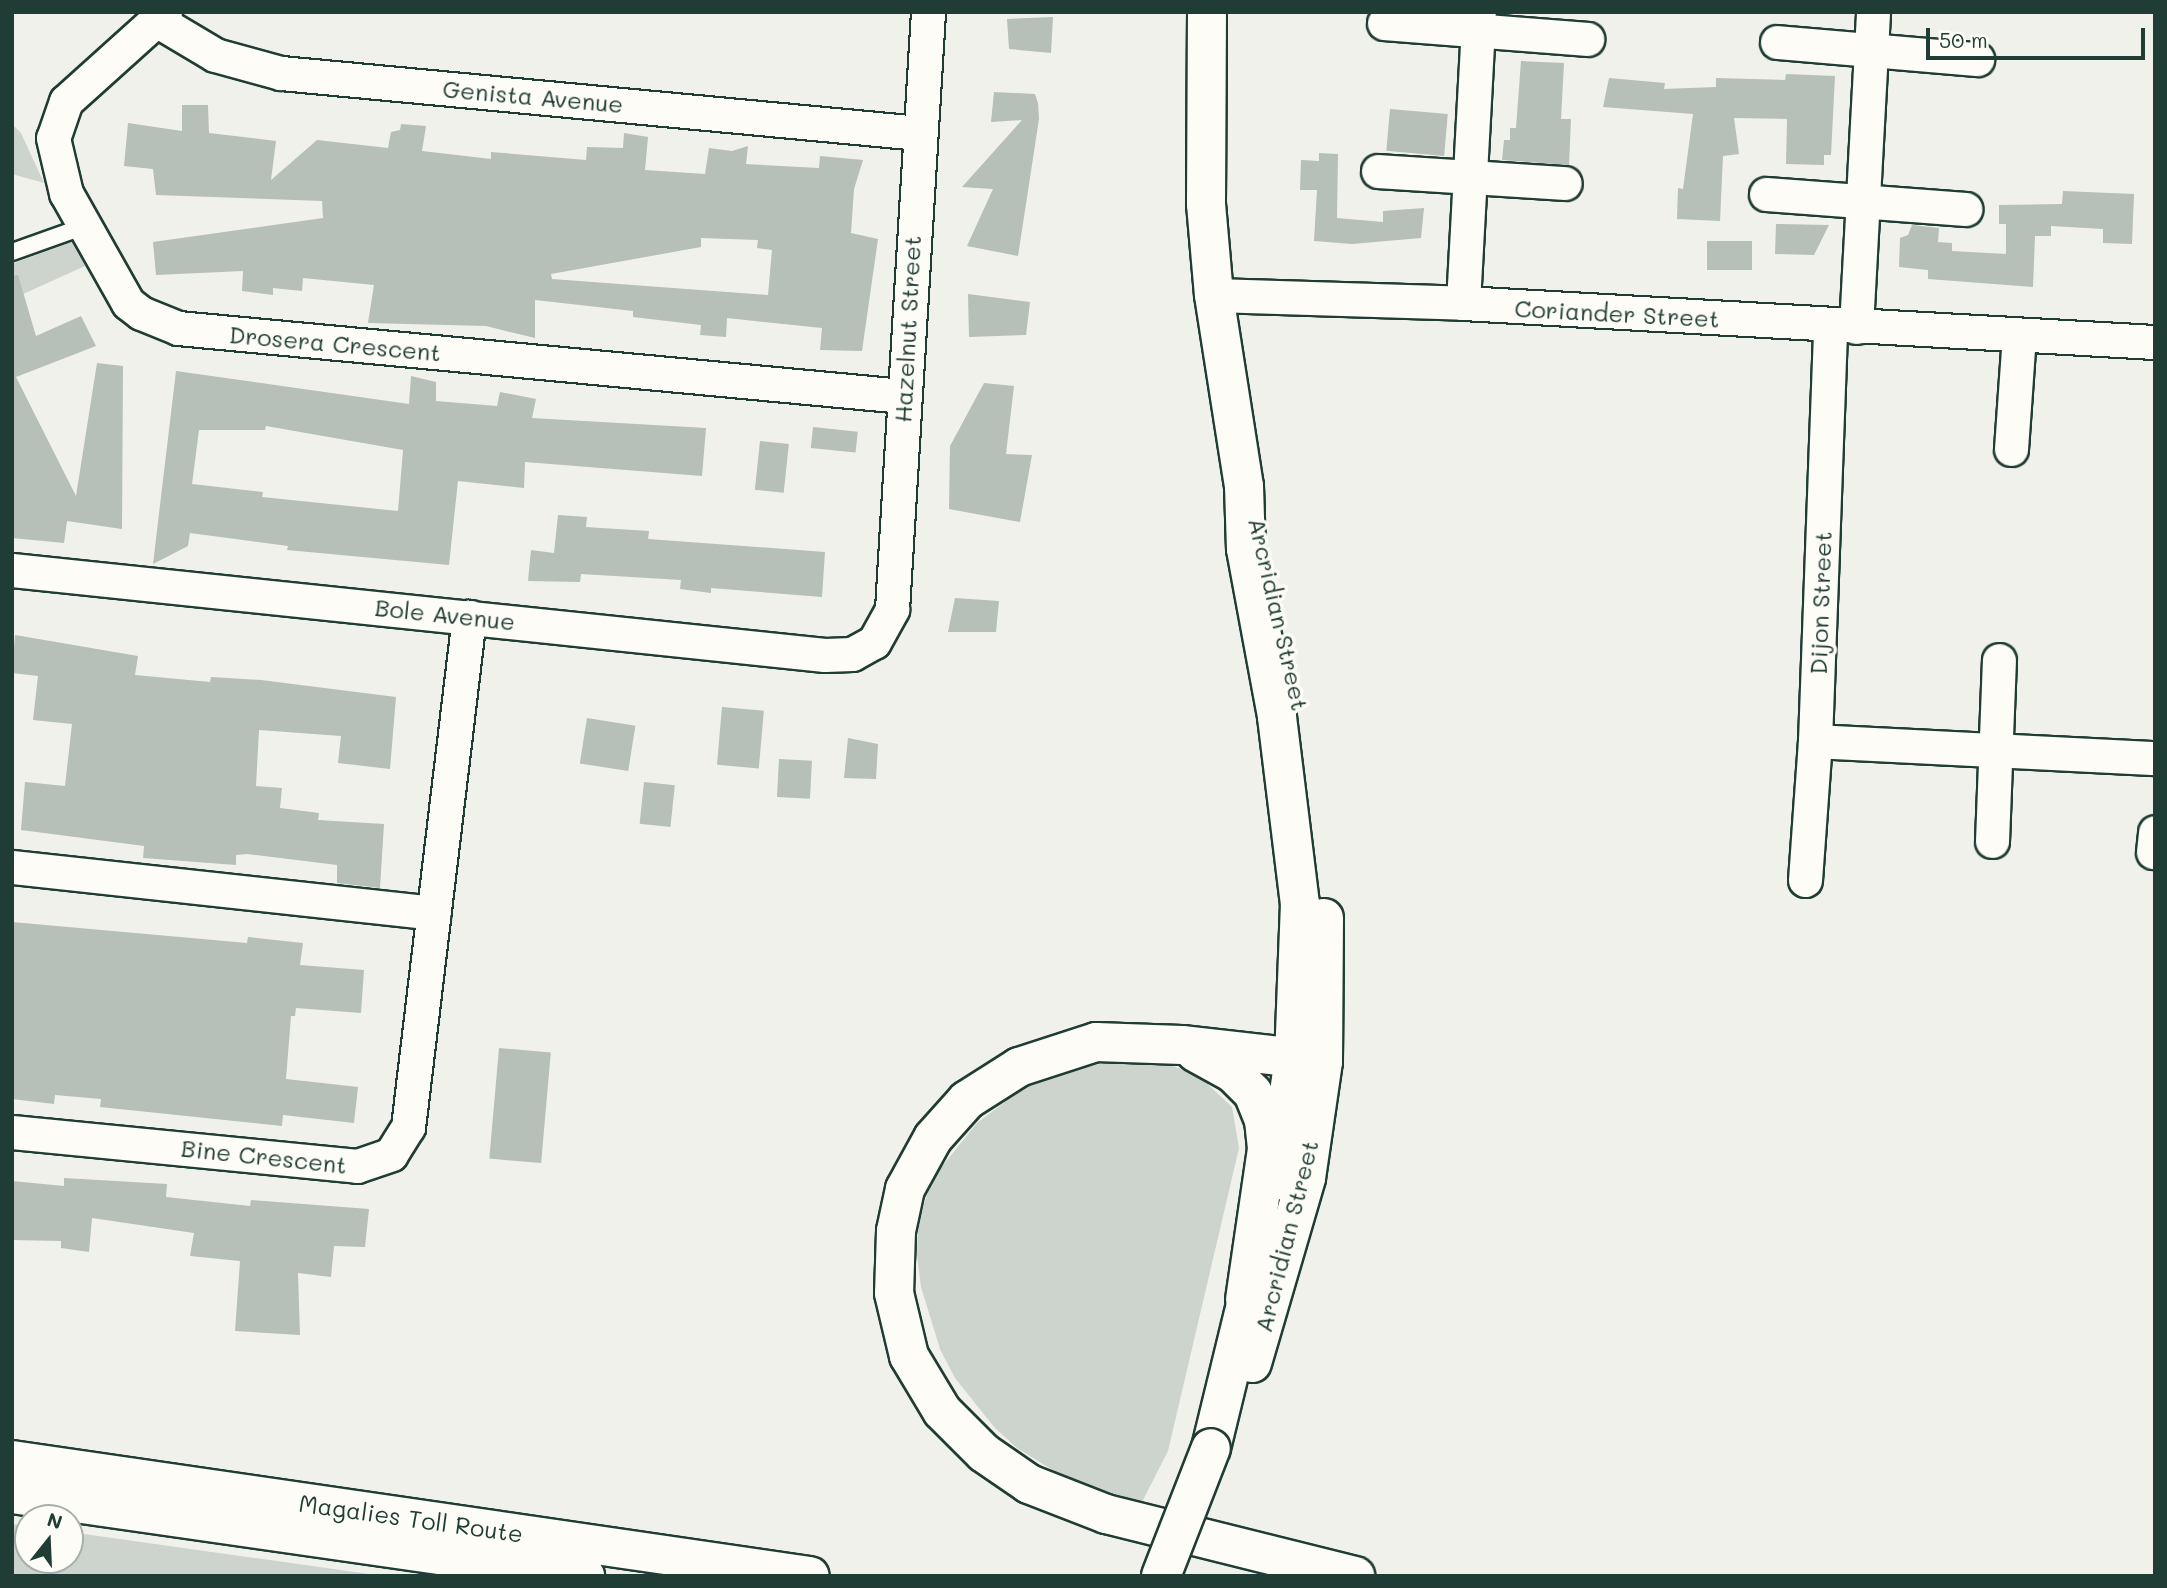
<!DOCTYPE html>
<html>
<head>
<meta charset="utf-8">
<style>
	body { margin:0 }
	#map { position:relative; width:2167px; height:1588px; overflow:hidden; background:#f0f1eb; font-family:Mali,sans-serif }
	div>[style] { position:absolute }
	[style*='--x'] { left:calc(var(--x)*1px); top:calc(var(--y)*1px); width:calc(var(--w)*1px); rotate:calc(var(--a)*1deg) }
	.green>* { inset:0; background:#cdd3cd }
	.building>* { inset:0; background:#b6bfb8; transform-origin:0 0 }
	.roads { filter:drop-shadow(2px 0 #1f3d34) drop-shadow(-2px 0 #1f3d34) drop-shadow(0 2px #1f3d34) drop-shadow(0 -2px #1f3d34) }
	.lane>* { height:16px; margin:-8px; padding:0 8px; transform-origin:8px; border-radius:8px; background:#fdfcf7 }
	.street>* { height:33px; margin:-16.5px; padding:0 16.5px; transform-origin:16.5px; border-radius:16.5px; background:#fdfcf7 }
	.secondary>* { height:38px; margin:-19px; padding:0 19px; transform-origin:19px; border-radius:19px; background:#fdfcf7 }
	.highway>* { height:38px; margin:-19px; padding:0 19px; transform-origin:19px; border-radius:19px; background:#fdfcf7 }
	.bridges { filter:drop-shadow(2px 0 #1f3d34) drop-shadow(-2px 0 #1f3d34) drop-shadow(0 2px #1f3d34) drop-shadow(0 -2px #1f3d34) }
	.secondary-bridge>* { height:38px; margin:-19px; padding:0 19px; transform-origin:19px; border-radius:19px; background:#fdfcf7 }
	span { translate:-50% -50%; white-space:nowrap; text-align:center; line-height:1.15; -webkit-text-stroke:7px #fdfcf7; paint-order:stroke }
	.street-label { font-size:24px; color:#1f3d34 }
	.frame { position:absolute; inset:0; border:14px solid #1f3d34; pointer-events:none }
	.north { position:absolute; left:14px; top:1504px; width:70px; height:70px; box-sizing:border-box; background:#fdfcf7; border:2px solid #a4b0a9; border-radius:50%; rotate:18deg; font-size:19px; font-weight:700; line-height:28px; text-align:center; color:#1f3d34 }
	.north::after { content:''; display:block; margin:auto; width:24px; height:32px; background:#1f3d34; clip-path:polygon(50% 0,100% 100%,50% 72%,0 100%) }
	.scale { position:absolute; left:1926px; top:28px; width:219px; height:32px; box-sizing:border-box; border:4px solid #1f3d34; border-top:0; padding-left:9px; font-size:21px; line-height:24px; white-space:nowrap; color:#1f3d34; -webkit-text-stroke:5px #fdfcf7; paint-order:stroke }
</style>
</head>
<body>
<div id="map">
	<div class="green">
		<i style="clip-path:polygon(12px 124px,21px 133px,44px 183px,12px 174px)"></i>
		<i style="clip-path:polygon(72px 242px,85px 266px,12px 299px,12px 264px)"></i>
		<i style="clip-path:polygon(1138px 1061px,1168px 1064px,1200px 1077px,1232px 1107px,1239px 1148px,1168px 1451px,1142px 1502px,1069px 1480px,1017px 1448px,994px 1427px,955px 1378px,940px 1349px,921px 1287px,917px 1255px,918px 1223px,927px 1195px,940px 1169px,977px 1123px,1025px 1087px,1051px 1075px,1109px 1062px)"></i>
		<i style="clip-path:polygon(12px 1524px,28px 1526px,28px 1560px,70px 1560px,70px 1532px,383px 1576px,12px 1576px)"></i>
	</div>
	<div class="building">
		<i style="clip-path:polygon(1053px 17px,1051px 53px,1009px 49px,1007px 19px)"></i>
		<i style="clip-path:polygon(1521px 61px,1564px 63px,1561px 119px,1571px 119px,1569px 165px,1502px 160px,1504px 140px,1510px 140px,1510px 128px,1516px 128px)"></i>
		<i style="clip-path:polygon(1786px 74px,1835px 76px,1831px 155px,1824px 155px,1824px 165px,1786px 164px,1787px 119px,1734px 118px,1739px 154px,1723px 156px,1720px 221px,1677px 219px,1678px 188px,1683px 189px,1693px 114px,1603px 107px,1609px 78px,1665px 83px,1664px 89px,1716px 87px,1716px 78px,1785px 80px)"></i>
		<i style="clip-path:polygon(994px 92px,1035px 94px,1038px 103px,1039px 119px,1018px 256px,967px 246px,993px 189px,962px 187px,1022px 120px,991px 122px)"></i>
		<i style="clip-path:polygon(evenodd,182px 105px,208px 105px,209px 133px,276px 141px,271px 180px,317px 140px,388px 148px,391px 132px,400px 130px,401px 124px,426px 126px,422px 151px,491px 159px,491px 152px,586px 160px,587px 147px,623px 148px,624px 133px,648px 137px,645px 170px,705px 174px,709px 148px,732px 151px,748px 146px,746px 164px,819px 168px,820px 156px,863px 160px,854px 189px,851px 233px,878px 239px,862px 351px,820px 350px,822px 328px,727px 318px,726px 337px,700px 335px,701px 325px,633px 317px,633px 311px,535px 300px,535px 338px,486px 326px,368px 323px,374px 285px,303px 278px,302px 291px,273px 288px,273px 295px,242px 291px,243px 271px,156px 275px,153px 242px,323px 218px,322px 201px,156px 195px,153px 169px,124px 166px,128px 123px,182px 131px,182px 105px,701px 238px,758px 240px,757px 248px,772px 250px,768px 295px,552px 279px,551px 274px,701px 247px,701px 238px)"></i>
		<i style="left:1390px;top:109px;width:58px;height:42px;rotate:5deg"></i>
		<i style="clip-path:polygon(1319px 153px,1338px 154px,1337px 218px,1383px 222px,1383px 211px,1424px 208px,1421px 238px,1352px 244px,1314px 241px,1317px 190px,1300px 190px,1301px 160px,1319px 161px)"></i>
		<i style="clip-path:polygon(2063px 191px,2134px 194px,2132px 244px,2103px 243px,2103px 229px,2051px 226px,2051px 236px,2035px 236px,2033px 287px,1928px 279px,1928px 270px,1899px 267px,1900px 238px,1908px 235px,1912px 225px,1939px 228px,1938px 242px,1952px 243px,1952px 251px,2006px 254px,2006px 224px,1999px 224px,1999px 205px,2062px 204px)"></i>
		<i style="clip-path:polygon(1776px 224px,1829px 225px,1814px 255px,1775px 254px)"></i>
		<i style="left:1752px;top:241px;width:29px;height:45px;rotate:90deg"></i>
		<i style="clip-path:polygon(18px 275px,36px 336px,81px 316px,96px 346px,16px 377px,76px 496px,97px 363px,123px 366px,122px 529px,67px 521px,64px 543px,12px 538px,12px 276px)"></i>
		<i style="clip-path:polygon(968px 294px,1030px 302px,1026px 335px,969px 337px)"></i>
		<i style="clip-path:polygon(evenodd,176px 371px,409px 404px,411px 376px,436px 382px,436px 401px,497px 406px,500px 392px,536px 399px,532px 418px,706px 428px,702px 476px,525px 462px,524px 488px,458px 481px,449px 565px,287px 550px,288px 546px,190px 533px,188px 546px,153px 564px,176px 371px,266px 426px,403px 450px,398px 511px,262px 497px,263px 492px,192px 484px,199px 430px,265px 430px,266px 426px)"></i>
		<i style="clip-path:polygon(984px 383px,1014px 386px,1006px 454px,1032px 455px,1020px 522px,949px 509px,950px 446px)"></i>
		<i style="left:813px;top:427px;width:45px;height:21px;rotate:6deg"></i>
		<i style="left:760px;top:441px;width:29px;height:49px;rotate:6deg"></i>
		<i style="clip-path:polygon(558px 515px,587px 517px,586px 527px,649px 531px,648px 539px,825px 552px,822px 597px,711px 588px,711px 593px,680px 589px,681px 580px,581px 574px,580px 582px,528px 581px,531px 550px,554px 553px)"></i>
		<i style="clip-path:polygon(955px 598px,999px 601px,996px 632px,948px 632px)"></i>
		<i style="clip-path:polygon(15px 635px,138px 656px,135px 675px,210px 682px,211px 677px,261px 680px,396px 697px,390px 769px,338px 763px,341px 736px,259px 730px,256px 786px,282px 788px,280px 808px,319px 813px,318px 820px,384px 824px,380px 888px,337px 883px,337px 865px,247px 854px,236px 855px,236px 865px,143px 858px,144px 846px,21px 830px,25px 782px,65px 786px,72px 724px,33px 720px,38px 676px,12px 673px)"></i>
		<i style="left:722px;top:707px;width:42px;height:58px;rotate:5deg"></i>
		<i style="left:587px;top:718px;width:49px;height:46px;rotate:9deg"></i>
		<i style="clip-path:polygon(848px 738px,878px 744px,876px 779px,844px 778px)"></i>
		<i style="left:779px;top:759px;width:33px;height:38px;rotate:3deg"></i>
		<i style="left:644px;top:782px;width:31px;height:42px;rotate:6deg"></i>
		<i style="clip-path:polygon(12px 922px,247px 943px,248px 937px,303px 943px,300px 965px,364px 970px,361px 1013px,296px 1008px,295px 1016px,291px 1016px,286px 1079px,358px 1087px,354px 1123px,283px 1115px,282px 1126px,100px 1107px,101px 1099px,55px 1095px,54px 1104px,12px 1099px)"></i>
		<i style="left:499px;top:1048px;width:52px;height:111px;rotate:5deg"></i>
		<i style="clip-path:polygon(64px 1178px,167px 1184px,166px 1197px,250px 1206px,251px 1200px,369px 1209px,365px 1247px,334px 1246px,331px 1277px,298px 1273px,300px 1335px,235px 1331px,240px 1261px,190px 1256px,194px 1233px,92px 1218px,89px 1252px,61px 1248px,61px 1241px,12px 1240px,12px 1181px,64px 1186px)"></i>
	</div>
	<div class="roads">
		<div class="lane">
			<i style="--x:12;--y:252;--w:77;--a:-19.6"></i>
		</div>
		<div class="street">
			<i style="--x:165;--y:12;--w:133;--a:138"></i>
			<i style="--x:66;--y:101;--w:39;--a:109"></i>
			<i style="--x:53;--y:138;--w:57;--a:76.7"></i>
			<i style="--x:66;--y:193;--w:126;--a:60.6"></i>
			<i style="--x:128;--y:303;--w:16;--a:38"></i>
			<i style="--x:141;--y:313;--w:40;--a:22"></i>
			<i style="--x:178;--y:328;--w:728;--a:5.36"></i>
			<i style="--x:158;--y:21;--w:66;--a:30.8"></i>
			<i style="--x:215;--y:55;--w:68;--a:15.3"></i>
			<i style="--x:281;--y:73;--w:641;--a:5.37"></i>
			<i style="--x:1384;--y:23;--w:204;--a:4.5"></i>
			<i style="--x:1777;--y:42;--w:201;--a:4.9"></i>
			<i style="--x:1378;--y:171;--w:187;--a:3.7"></i>
			<i style="--x:1766;--y:194;--w:200;--a:4.3"></i>
			<i style="--x:1214;--y:295;--w:249;--a:1.8"></i>
			<i style="--x:1463;--y:303;--w:693;--a:3.23"></i>
			<i style="--x:1463;--y:303;--w:291;--a:-86.9"></i>
			<i style="--x:1856;--y:327;--w:315;--a:-86.9"></i>
			<i style="--x:2011;--y:449;--w:114;--a:-86"></i>
			<i style="--x:12;--y:570;--w:817;--a:5.97"></i>
			<i style="--x:825;--y:655;--w:27;--a:-2"></i>
			<i style="--x:852;--y:654;--w:25;--a:-29"></i>
			<i style="--x:874;--y:642;--w:38;--a:-61"></i>
			<i style="--x:892;--y:609;--w:598;--a:-86.55"></i>
			<i style="--x:1815;--y:741;--w:340;--a:2.9"></i>
			<i style="--x:1992;--y:841;--w:181;--a:-87.8"></i>
			<i style="--x:2153;--y:852;--w:20;--a:-84"></i>
			<i style="--x:12;--y:867;--w:424;--a:6.2"></i>
			<i style="--x:1805;--y:880;--w:139;--a:-85.9"></i>
			<i style="--x:1815;--y:741;--w:415;--a:-87.9"></i>
			<i style="--x:12;--y:1132;--w:347;--a:5.6"></i>
			<i style="--x:357;--y:1166;--w:36;--a:-19"></i>
			<i style="--x:391;--y:1154;--w:32;--a:-58"></i>
			<i style="--x:408;--y:1127;--w:514;--a:-83.18"></i>
		</div>
		<div class="secondary">
			<i style="--x:1207;--y:12;--w:192;--a:90.3"></i>
			<i style="--x:1206;--y:204;--w:91;--a:85"></i>
			<i style="--x:1214;--y:295;--w:193;--a:81.1"></i>
			<i style="--x:1244;--y:486;--w:63;--a:88.2"></i>
			<i style="--x:1246;--y:549;--w:171;--a:79.5"></i>
			<i style="--x:1277;--y:717;--w:187;--a:83"></i>
			<i style="--x:1300;--y:903;--w:155;--a:92.2"></i>
			<i style="--x:1294;--y:1058;--w:124;--a:98.3"></i>
			<i style="--x:1252;--y:1363;--w:193;--a:-73.7"></i>
			<i style="--x:1306;--y:1178;--w:118;--a:-81.7"></i>
			<i style="--x:1323;--y:1061;--w:143;--a:-89.6"></i>
			<i style="--x:1211;--y:1448;--w:186;--a:-76.3"></i>
		</div>
		<div class="highway">
			<i style="--x:1195;--y:1052;--w:43;--a:28.9"></i>
			<i style="--x:1233;--y:1073;--w:28;--a:45"></i>
			<i style="--x:1253;--y:1093;--w:29;--a:68"></i>
			<i style="--x:1264;--y:1120;--w:29;--a:84"></i>
			<i style="--x:1267;--y:1149;--w:152;--a:98.3"></i>
			<i style="--x:1323;--y:1061;--w:142;--a:-173.5"></i>
			<i style="--x:1182;--y:1045;--w:86;--a:-178"></i>
			<i style="--x:1096;--y:1042;--w:81;--a:162"></i>
			<i style="--x:1019;--y:1067;--w:62;--a:147.6"></i>
			<i style="--x:967;--y:1100;--w:51;--a:131.8"></i>
			<i style="--x:933;--y:1138;--w:58;--a:118.8"></i>
			<i style="--x:905;--y:1189;--w:43;--a:102.1"></i>
			<i style="--x:896;--y:1231;--w:62;--a:91.8"></i>
			<i style="--x:894;--y:1293;--w:65;--a:76.6"></i>
			<i style="--x:909;--y:1356;--w:64;--a:59"></i>
			<i style="--x:942;--y:1411;--w:59;--a:45"></i>
			<i style="--x:984;--y:1453;--w:55;--a:34.6"></i>
			<i style="--x:1029;--y:1484;--w:83;--a:21.3"></i>
			<i style="--x:1106;--y:1514;--w:257;--a:14"></i>
			<i style="--x:12;--y:1460;--w:806;--a:8.27"></i>
			<i style="--x:12;--y:1494;--w:579;--a:8.14"></i>
		</div>
	</div>
	<div class="bridges">
		<div class="secondary-bridge">
			<i style="--x:1161;--y:1576;--w:137;--a:-68.7"></i>
		</div>
	</div>
	<div class="street-label">
		<span style="left:533px;top:96px;rotate:5deg">Genista Avenue</span>
		<span style="left:1617px;top:313px;rotate:3deg">Coriander Street</span>
		<span style="left:907px;top:329px;rotate:-87deg">Hazelnut Street</span>
		<span style="left:335px;top:343px;rotate:5deg">Drosera Crescent</span>
		<span style="left:1820px;top:603px;rotate:-88deg">Dijon Street</span>
		<span style="left:445px;top:614px;rotate:6deg">Bole Avenue</span>
		<span style="left:1279px;top:614px;rotate:77deg">Arcridian Street</span>
		<span style="left:264px;top:1156px;rotate:6deg">Bine Crescent</span>
		<span style="left:1286px;top:1236px;rotate:-76deg">Arcridian Street</span>
		<span style="left:411px;top:1518px;rotate:8deg">Magalies Toll Route</span>
	</div>
	<div class="frame"></div>
	<div class="north">N</div>
	<div class="scale">50 m</div>
</div>
</body>
</html>
